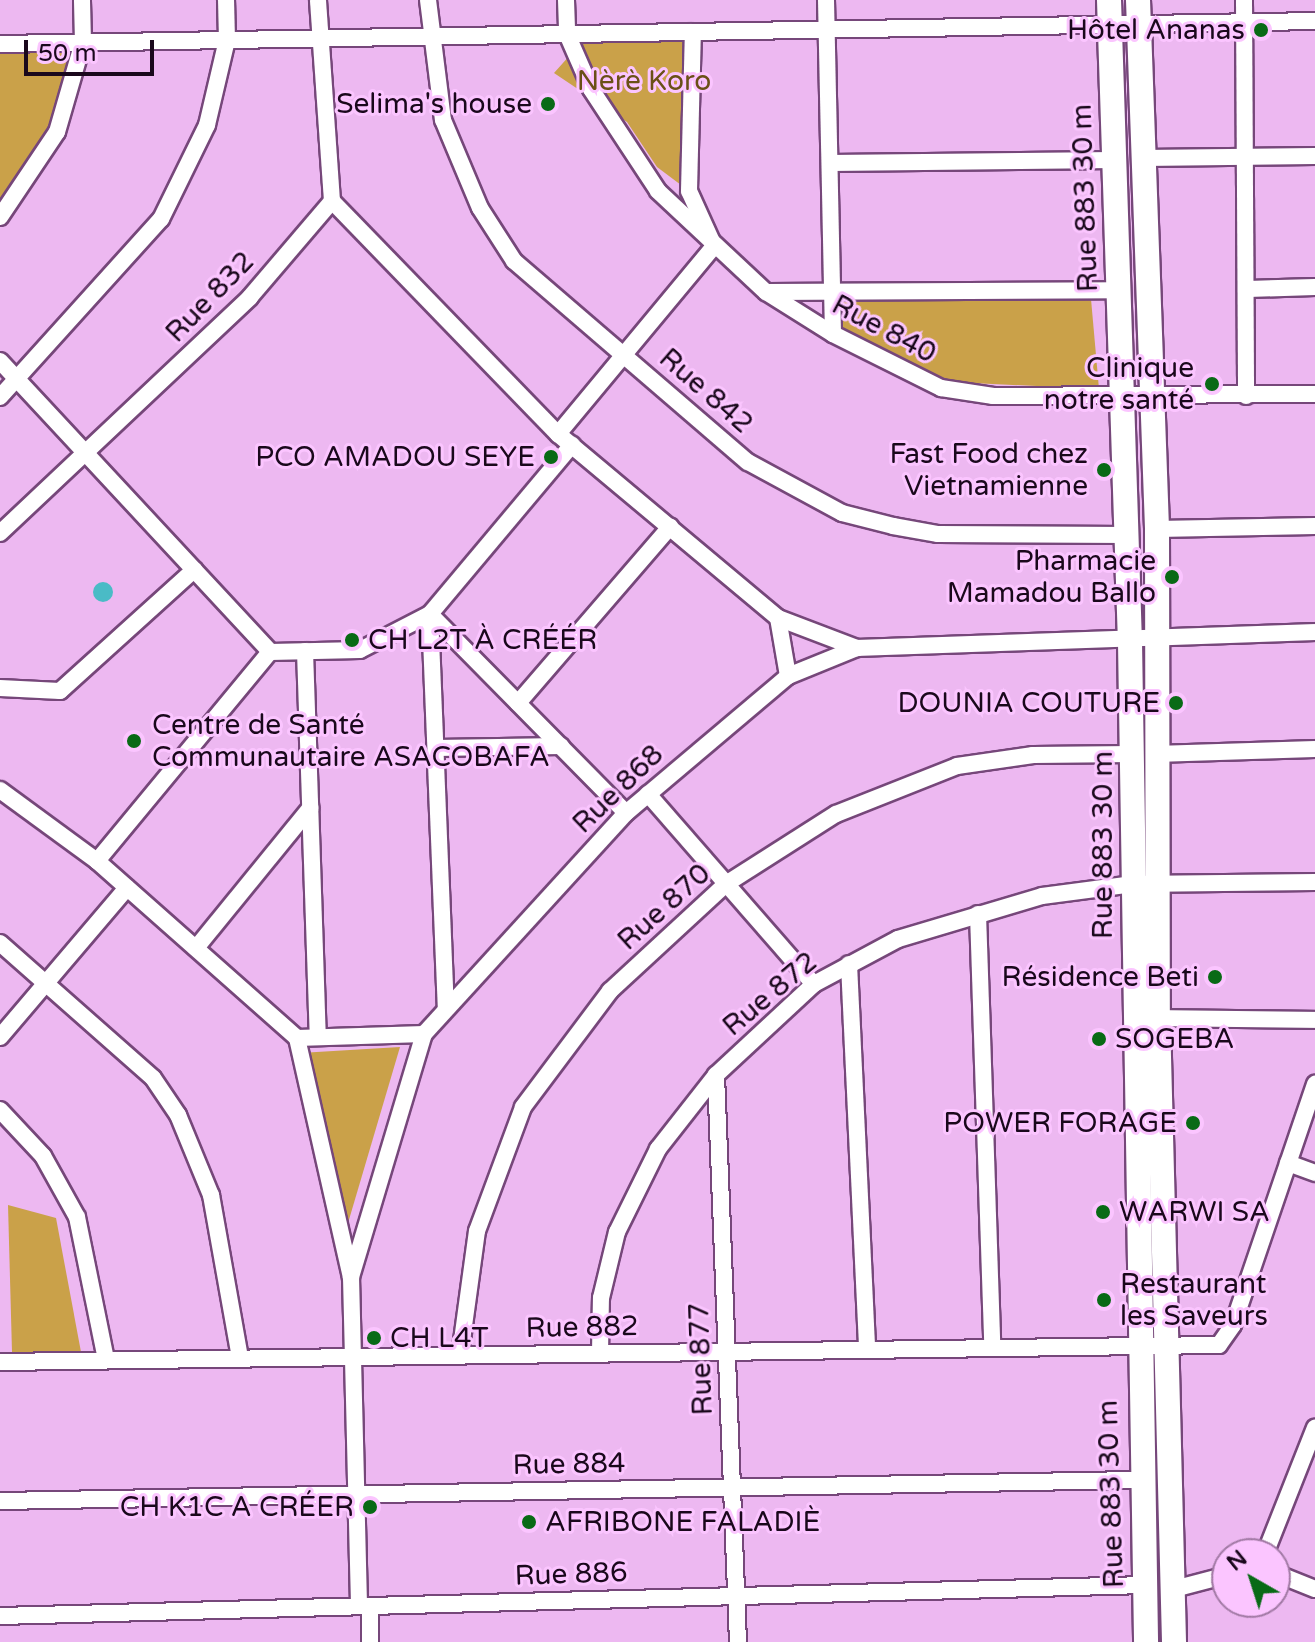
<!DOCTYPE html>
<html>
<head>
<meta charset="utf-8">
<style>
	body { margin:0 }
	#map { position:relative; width:1315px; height:1642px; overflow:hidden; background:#edb8f1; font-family:"Varela Round",sans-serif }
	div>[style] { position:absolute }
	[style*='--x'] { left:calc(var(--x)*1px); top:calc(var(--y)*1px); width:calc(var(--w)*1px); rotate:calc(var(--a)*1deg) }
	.green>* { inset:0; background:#caa149 }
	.water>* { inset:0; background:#4abbc6 }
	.round { border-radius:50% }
	.roads { filter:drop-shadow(2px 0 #76477a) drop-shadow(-2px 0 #76477a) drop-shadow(0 2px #76477a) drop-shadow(0 -2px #76477a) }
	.street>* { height:16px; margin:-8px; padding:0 8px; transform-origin:8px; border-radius:8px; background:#fff }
	.primary>* { height:24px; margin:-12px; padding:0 12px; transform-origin:12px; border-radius:12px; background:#fff }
	.dots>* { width:22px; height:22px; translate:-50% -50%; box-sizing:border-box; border:4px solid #fbc5ff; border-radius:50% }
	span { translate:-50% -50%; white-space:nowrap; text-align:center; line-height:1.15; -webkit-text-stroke:6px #fbc5ff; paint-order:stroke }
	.poi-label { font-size:28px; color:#1a081c }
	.right { translate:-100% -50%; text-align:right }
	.left { translate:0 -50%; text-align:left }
	.park-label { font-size:28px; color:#6a5017 }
	.street-label { font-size:28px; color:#1a081c }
	.north { position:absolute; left:1211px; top:1538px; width:80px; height:80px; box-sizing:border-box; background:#fbc5ff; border:2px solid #a179a4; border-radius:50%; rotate:321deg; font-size:22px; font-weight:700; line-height:32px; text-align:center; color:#1a081c }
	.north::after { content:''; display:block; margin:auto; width:28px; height:36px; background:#096a16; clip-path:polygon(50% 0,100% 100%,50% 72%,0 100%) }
	.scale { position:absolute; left:24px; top:40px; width:130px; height:36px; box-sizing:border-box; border:4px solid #1a081c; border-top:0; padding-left:10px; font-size:24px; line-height:28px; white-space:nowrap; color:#1a081c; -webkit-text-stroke:6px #fbc5ff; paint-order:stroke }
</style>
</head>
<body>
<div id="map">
	<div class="green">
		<i style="clip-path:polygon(588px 35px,691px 40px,689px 191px,657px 167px,627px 122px,554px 73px)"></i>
		<i style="clip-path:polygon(78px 40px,53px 131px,0 207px,0 42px)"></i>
		<i style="clip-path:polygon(843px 299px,1091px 299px,1099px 389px,951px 382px,837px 331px)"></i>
		<i style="clip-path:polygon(400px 1047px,343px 1240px,300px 1053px)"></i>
		<i style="clip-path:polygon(8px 1205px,56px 1218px,81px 1352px,12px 1352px)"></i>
	</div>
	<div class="water">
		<i class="round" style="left:93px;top:582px;width:20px;height:20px"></i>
	</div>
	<div class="roads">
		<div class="street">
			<i style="--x:428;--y:0;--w:121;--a:82.9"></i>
			<i style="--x:443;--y:120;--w:95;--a:67.2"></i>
			<i style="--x:480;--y:208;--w:63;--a:57.3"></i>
			<i style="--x:514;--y:261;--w:308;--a:40.7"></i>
			<i style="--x:748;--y:462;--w:107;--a:28.5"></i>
			<i style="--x:842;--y:513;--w:53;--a:14.3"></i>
			<i style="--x:893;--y:526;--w:46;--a:10.1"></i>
			<i style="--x:938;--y:534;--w:189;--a:0.3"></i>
			<i style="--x:566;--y:0;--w:34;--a:88"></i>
			<i style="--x:567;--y:34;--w:60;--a:66.4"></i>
			<i style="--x:591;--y:89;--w:122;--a:56.7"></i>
			<i style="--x:658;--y:191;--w:148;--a:43.1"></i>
			<i style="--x:766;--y:292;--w:79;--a:32.1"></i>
			<i style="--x:833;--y:334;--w:121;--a:26.6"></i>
			<i style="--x:941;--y:388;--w:53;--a:8.7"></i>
			<i style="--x:993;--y:396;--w:322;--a:-0.4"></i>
			<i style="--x:826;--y:0;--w:334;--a:88.8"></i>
			<i style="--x:1244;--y:0;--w:396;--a:89.7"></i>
			<i style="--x:0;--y:44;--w:1315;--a:-1"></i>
			<i style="--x:1143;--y:158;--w:172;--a:-0.7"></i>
			<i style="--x:830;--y:163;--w:284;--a:-0.6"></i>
			<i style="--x:332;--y:201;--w:325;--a:45.9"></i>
			<i style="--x:558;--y:434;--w:287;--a:39.9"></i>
			<i style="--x:778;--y:618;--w:85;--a:20.8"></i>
			<i style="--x:0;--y:217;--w:102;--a:-56.2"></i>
			<i style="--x:57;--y:132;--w:94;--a:-73.9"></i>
			<i style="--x:83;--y:42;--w:42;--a:-91.4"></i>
			<i style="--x:1248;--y:289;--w:67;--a:-1.7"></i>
			<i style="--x:768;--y:292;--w:350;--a:-0.3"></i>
			<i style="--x:0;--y:361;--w:397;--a:47.1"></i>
			<i style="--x:0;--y:397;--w:240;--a:-47.9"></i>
			<i style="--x:161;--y:219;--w:105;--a:-63.9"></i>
			<i style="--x:207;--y:125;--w:87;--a:-76.8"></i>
			<i style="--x:227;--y:40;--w:40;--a:-91.4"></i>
			<i style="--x:558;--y:434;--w:244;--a:-50.3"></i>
			<i style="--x:714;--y:246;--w:60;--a:-114.4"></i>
			<i style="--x:689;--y:191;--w:159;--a:-88.6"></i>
			<i style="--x:1157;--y:529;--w:158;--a:-1.1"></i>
			<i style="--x:0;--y:533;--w:344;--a:-43.3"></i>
			<i style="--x:250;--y:297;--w:126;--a:-49.5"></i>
			<i style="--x:332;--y:201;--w:201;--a:-94"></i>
			<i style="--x:430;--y:614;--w:394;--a:87.7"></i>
			<i style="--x:430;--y:614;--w:279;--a:45.4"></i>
			<i style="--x:778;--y:618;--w:59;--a:80.2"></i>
			<i style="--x:305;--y:651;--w:386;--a:88.1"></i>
			<i style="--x:0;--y:688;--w:60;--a:2.9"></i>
			<i style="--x:60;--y:691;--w:181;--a:-42.1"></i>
			<i style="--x:518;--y:703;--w:233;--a:-49.2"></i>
			<i style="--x:436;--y:748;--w:125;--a:-0.9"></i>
			<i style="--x:1155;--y:754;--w:160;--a:-1.8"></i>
			<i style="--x:0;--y:790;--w:120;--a:36.2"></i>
			<i style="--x:97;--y:861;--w:267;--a:41.5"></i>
			<i style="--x:297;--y:1038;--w:127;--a:-1.8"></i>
			<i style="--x:648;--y:794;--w:252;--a:48.9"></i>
			<i style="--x:97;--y:861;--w:271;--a:-50.4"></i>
			<i style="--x:270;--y:652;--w:90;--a:-1.3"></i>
			<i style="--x:360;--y:650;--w:79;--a:-27.2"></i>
			<i style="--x:430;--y:614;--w:221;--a:-50"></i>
			<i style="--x:978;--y:914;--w:433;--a:88.1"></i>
			<i style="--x:0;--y:943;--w:204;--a:41.4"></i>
			<i style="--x:153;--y:1078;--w:45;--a:56"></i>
			<i style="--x:178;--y:1115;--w:87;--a:67.6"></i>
			<i style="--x:211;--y:1195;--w:166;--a:79.9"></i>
			<i style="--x:196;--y:948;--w:181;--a:-50.8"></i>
			<i style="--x:849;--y:964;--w:385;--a:87.3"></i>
			<i style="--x:1158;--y:1018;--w:157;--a:0.7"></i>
			<i style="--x:0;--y:1037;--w:196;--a:-49.6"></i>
			<i style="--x:297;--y:1038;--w:245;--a:77.3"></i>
			<i style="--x:351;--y:1277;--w:329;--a:88.6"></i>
			<i style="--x:716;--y:1075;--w:567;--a:87.78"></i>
			<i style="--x:0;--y:1110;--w:63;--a:46.9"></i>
			<i style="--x:43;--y:1156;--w:70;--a:60.9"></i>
			<i style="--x:77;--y:1217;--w:146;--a:78.5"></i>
			<i style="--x:1288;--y:1163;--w:29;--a:20"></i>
			<i style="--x:351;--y:1277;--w:254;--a:-73.3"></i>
			<i style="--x:424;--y:1034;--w:299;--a:-47.6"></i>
			<i style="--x:626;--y:813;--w:212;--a:-40.2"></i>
			<i style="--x:788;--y:676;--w:74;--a:-22.1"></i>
			<i style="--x:857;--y:648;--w:458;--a:-2"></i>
			<i style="--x:600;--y:1353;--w:55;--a:-89"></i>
			<i style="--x:601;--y:1298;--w:68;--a:-76.4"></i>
			<i style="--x:617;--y:1232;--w:93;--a:-63.7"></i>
			<i style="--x:658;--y:1149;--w:94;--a:-51.9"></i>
			<i style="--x:716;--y:1075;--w:134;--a:-42.9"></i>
			<i style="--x:814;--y:984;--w:95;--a:-28.2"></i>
			<i style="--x:898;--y:939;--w:150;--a:-16.6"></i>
			<i style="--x:1042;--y:896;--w:92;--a:-7.5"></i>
			<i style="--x:1133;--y:884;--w:182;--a:-0.6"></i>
			<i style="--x:460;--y:1355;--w:125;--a:-82.2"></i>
			<i style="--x:477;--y:1231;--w:132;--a:-69.6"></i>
			<i style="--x:523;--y:1107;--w:145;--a:-53.1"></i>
			<i style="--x:610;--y:991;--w:158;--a:-42.7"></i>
			<i style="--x:726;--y:884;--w:130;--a:-32.5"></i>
			<i style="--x:836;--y:814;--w:130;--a:-21.6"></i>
			<i style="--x:957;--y:766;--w:77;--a:-8.2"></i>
			<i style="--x:1033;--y:755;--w:99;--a:-0.6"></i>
			<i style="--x:0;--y:1362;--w:1219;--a:-0.8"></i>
			<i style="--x:1219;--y:1345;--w:24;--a:-55"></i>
			<i style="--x:1233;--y:1325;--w:255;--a:-71.2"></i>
			<i style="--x:0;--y:1501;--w:1140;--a:-1.06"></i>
			<i style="--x:1265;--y:1554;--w:136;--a:-68.4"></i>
			<i style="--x:1275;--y:1573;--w:43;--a:21.8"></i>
			<i style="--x:1174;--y:1589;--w:55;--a:-14.8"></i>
			<i style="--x:370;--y:1606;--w:36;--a:90"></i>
			<i style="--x:0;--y:1616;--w:1144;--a:-1.55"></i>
		</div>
		<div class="primary">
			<i style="--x:1109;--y:0;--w:642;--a:88.13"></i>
			<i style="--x:1130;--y:642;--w:1000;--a:89.08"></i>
			<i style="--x:1138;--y:0;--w:529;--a:87.94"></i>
			<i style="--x:1157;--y:529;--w:489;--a:89.9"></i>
			<i style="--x:1158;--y:1018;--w:624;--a:88.53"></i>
		</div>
	</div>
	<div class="dots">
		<i style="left:1261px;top:30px;background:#096a16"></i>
		<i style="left:548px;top:104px;background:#096a16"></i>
		<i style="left:1212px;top:384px;background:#096a16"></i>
		<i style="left:551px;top:457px;background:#096a16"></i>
		<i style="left:1104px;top:470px;background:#096a16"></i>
		<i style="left:1172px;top:577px;background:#096a16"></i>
		<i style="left:352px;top:640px;background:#096a16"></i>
		<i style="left:1176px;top:703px;background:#096a16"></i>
		<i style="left:134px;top:741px;background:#096a16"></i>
		<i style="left:1215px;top:977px;background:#096a16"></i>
		<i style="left:1099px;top:1039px;background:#096a16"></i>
		<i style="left:1193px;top:1123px;background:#096a16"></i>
		<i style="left:1103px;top:1212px;background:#096a16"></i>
		<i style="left:1104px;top:1300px;background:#096a16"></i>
		<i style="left:374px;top:1338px;background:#096a16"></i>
		<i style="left:370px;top:1507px;background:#096a16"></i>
		<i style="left:529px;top:1522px;background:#096a16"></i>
	</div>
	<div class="poi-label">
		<span class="right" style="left:1245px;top:30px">Hôtel Ananas</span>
		<span class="right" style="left:532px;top:104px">Selima's house</span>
		<span class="right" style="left:1194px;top:384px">Clinique<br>notre santé</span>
		<span class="right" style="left:1088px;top:470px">Fast Food chez<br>Vietnamienne</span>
		<span class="right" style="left:535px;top:457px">PCO AMADOU SEYE</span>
		<span class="right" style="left:1156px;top:577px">Pharmacie<br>Mamadou Ballo</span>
		<span class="left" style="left:368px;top:640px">CH L2T À CRÉÉR</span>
		<span class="right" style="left:1160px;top:703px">DOUNIA COUTURE</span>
		<span class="left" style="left:152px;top:741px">Centre de Santé<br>Communautaire ASACOBAFA</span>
		<span class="right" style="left:1199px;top:977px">Résidence Beti</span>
		<span class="left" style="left:1115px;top:1039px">SOGEBA</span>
		<span class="right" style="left:1177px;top:1123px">POWER FORAGE</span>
		<span class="left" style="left:1119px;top:1212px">WARWI SA</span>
		<span class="left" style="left:1120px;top:1300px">Restaurant<br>les Saveurs</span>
		<span class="left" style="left:390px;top:1338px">CH L4T</span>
		<span class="right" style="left:354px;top:1507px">CH K1C A CRÉER</span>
		<span class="left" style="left:545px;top:1522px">AFRIBONE FALADIÈ</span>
	</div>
	<div class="park-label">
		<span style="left:644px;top:81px">Nèrè Koro</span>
	</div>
	<div class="street-label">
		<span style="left:1085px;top:198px;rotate:-92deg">Rue 883 30 m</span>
		<span style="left:210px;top:297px;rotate:-46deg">Rue 832</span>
		<span style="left:884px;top:329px;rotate:28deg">Rue 840</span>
		<span style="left:706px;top:391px;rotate:41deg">Rue 842</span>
		<span style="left:618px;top:789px;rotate:-44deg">Rue 868</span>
		<span style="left:1103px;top:845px;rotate:-90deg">Rue 883 30 m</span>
		<span style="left:664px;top:907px;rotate:-42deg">Rue 870</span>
		<span style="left:770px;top:994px;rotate:-40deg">Rue 872</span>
		<span style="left:582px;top:1327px;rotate:-1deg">Rue 882</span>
		<span style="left:701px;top:1359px;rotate:-92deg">Rue 877</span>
		<span style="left:569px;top:1464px;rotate:-1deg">Rue 884</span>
		<span style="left:1111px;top:1494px;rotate:-92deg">Rue 883 30 m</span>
		<span style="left:571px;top:1574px;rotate:-2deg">Rue 886</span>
	</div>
	<div class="north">N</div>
	<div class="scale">50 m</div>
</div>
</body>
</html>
